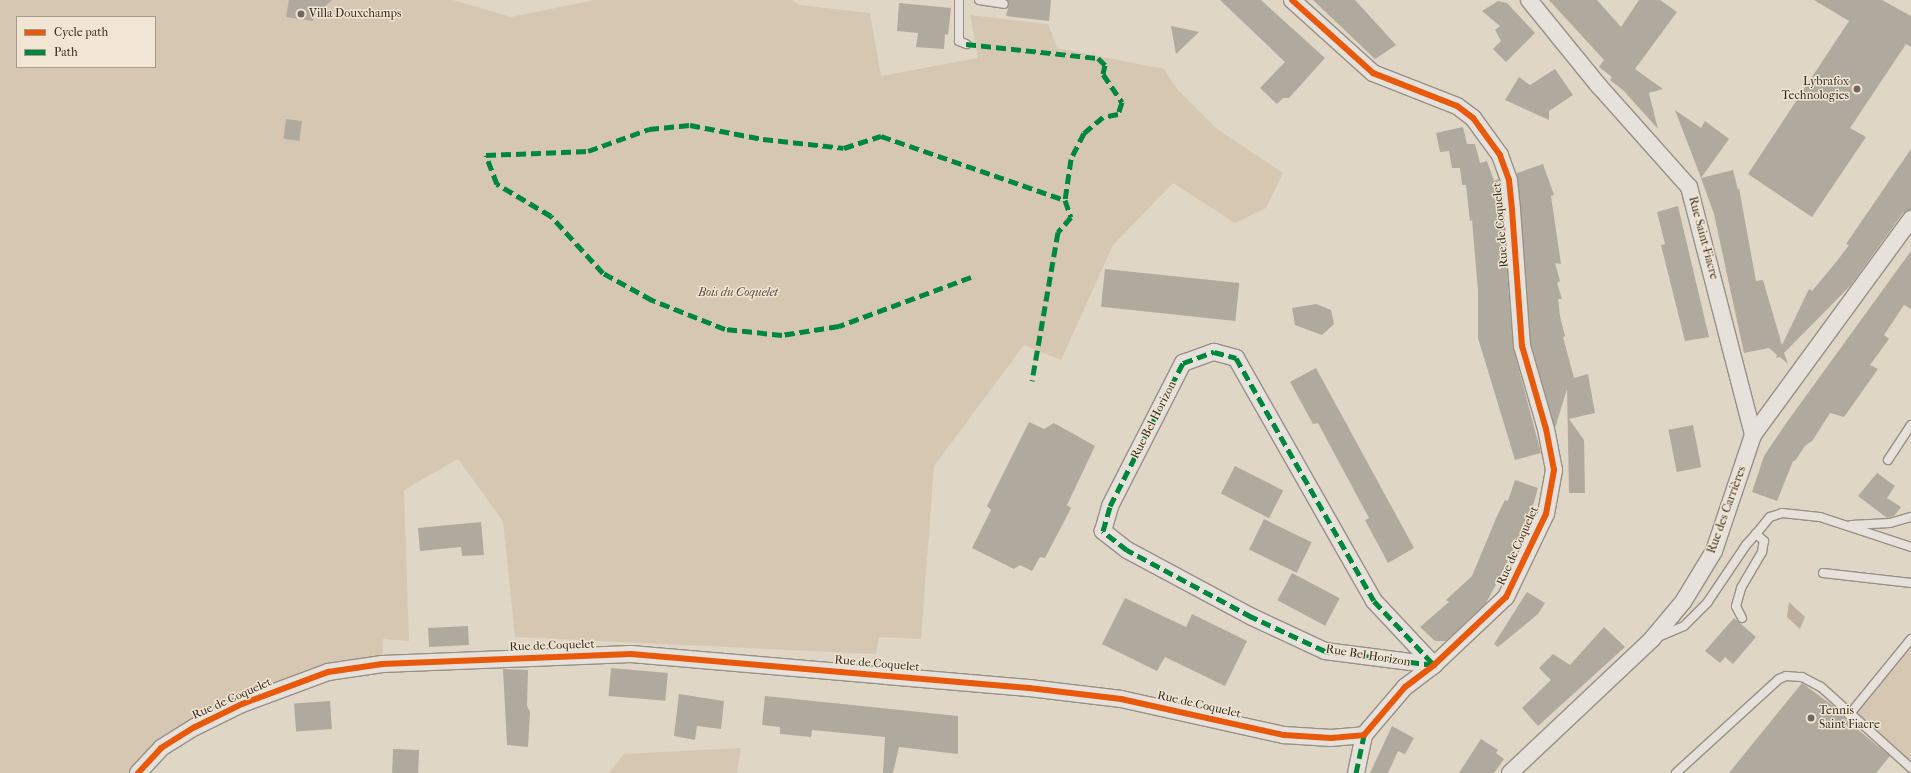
<!DOCTYPE html>
<html>
<head>
<meta charset="utf-8">
<style>
	body { margin:0 }
	#map { position:relative; width:1911px; height:773px; overflow:hidden; background:#e0d6c6; font-family:"IM FELL French Canon",serif }
	div>[style] { position:absolute }
	[style*='--x'] { left:calc(var(--x)*1px); top:calc(var(--y)*1px); width:calc(var(--w)*1px); rotate:calc(var(--a)*1deg) }
	.green>* { inset:0; background:#d5c7b2 }
	.water>* { inset:0; background:#bcaf9b }
	.building>* { inset:0; background:#b0a99e; transform-origin:0 0 }
	.roads { filter:drop-shadow(1px 0 #979086) drop-shadow(-1px 0 #979086) drop-shadow(0 1px #979086) drop-shadow(0 -1px #979086) }
	.lane>* { height:8px; margin:-4px; padding:0 4px; transform-origin:4px; border-radius:4px; background:#e6e1da }
	.street>* { height:16px; margin:-8px; padding:0 8px; transform-origin:8px; border-radius:8px; background:#e6e1da }
	.quiet>* { height:5px; margin-top:-2.5px; transform-origin:0; background:repeating-linear-gradient(90deg,#00873e 0 10px,transparent 0 15px) }
	.cycleway>* { height:6px; margin:-3px; padding:0 3px; transform-origin:3px; border-radius:3px; background:#e8590c }
	.dots>* { width:11px; height:11px; translate:-50% -50%; box-sizing:border-box; border:2px solid #f1e6d3; border-radius:50% }
	span { translate:-50% -50%; white-space:nowrap; text-align:center; line-height:1.15; -webkit-text-stroke:3px #f1e6d3; paint-order:stroke }
	.poi-label { font-size:12px; color:#372b23 }
	.left { translate:0 -50%; text-align:left }
	.right { translate:-100% -50%; text-align:right }
	.street-label { font-size:12px; color:#372b23 }
	.park-label { font-size:12px; color:#55483c; font-style:italic }
	.legend { position:absolute; left:16px; top:16px; width:140px; height:52px; box-sizing:border-box; background:#f1e6d3; border:1px solid #a79b8d; margin:0; padding:5px 7px; list-style:none; font-size:12px; color:#372b23 }
	.legend li { display:flex; align-items:center; gap:8px; height:20px }
	.legend b { width:20px; border:1px solid #a79b8d }
</style>
</head>
<body>
<div id="map">
	<div class="green">
		<i style="clip-path:polygon(evenodd,0 0,453px 0,511px 17px,595px 0,791px 0,800px 5px,870px 13px,881px 76px,978px 58px,970px 15px,1048px 24px,1057px 48px,1164px 69px,1177px 89px,1217px 129px,1283px 173px,1266px 208px,1235px 223px,1173px 183px,1113px 245px,1061px 360px,1024px 345px,934px 466px,921px 639px,879px 637px,876px 654px,515px 637px,503px 521px,458px 459px,404px 490px,409px 641px,383px 639px,382px 664px,242px 704px,138px 773px,0 773px,0 0,17px 17px,155px 17px,155px 67px,17px 67px,17px 17px)"></i>
		<i style="clip-path:polygon(1911px 645px,1911px 768px,1850px 717px)"></i>
		<i style="clip-path:polygon(741px 748px,737px 773px,609px 773px,624px 754px)"></i>
	</div>
	<div class="water">
		<i style="clip-path:polygon(1789px 602px,1805px 617px,1800px 629px,1787px 617px)"></i>
	</div>
	<div class="building">
		<i style="clip-path:polygon(289px 0,332px 0,314px 16px,313px 21px,286px 17px)"></i>
		<i style="clip-path:polygon(1008px 0,1051px 0,1049px 21px,1006px 16px,1009px 4px)"></i>
		<i style="clip-path:polygon(1220px 0,1261px 0,1325px 58px,1289px 98px,1283px 98px,1277px 104px,1260px 88px,1285px 62px)"></i>
		<i style="clip-path:polygon(1313px 0,1355px 0,1396px 45px,1375px 59px)"></i>
		<i style="clip-path:polygon(1549px 0,1597px 0,1621px 27px,1639px 0,1660px 0,1677px 12px,1635px 69px,1663px 89px,1649px 93px,1658px 129px,1624px 91px,1610px 80px,1612px 77px,1599px 67px,1604px 60px)"></i>
		<i style="clip-path:polygon(1814px 0,1882px 0,1911px 16px,1911px 47px,1906px 44px,1850px 128px,1866px 137px,1812px 217px,1748px 174px,1849px 21px)"></i>
		<i style="clip-path:polygon(1498px 1px,1507px 3px,1535px 33px,1506px 62px,1493px 49px,1501px 41px,1495px 30px,1500px 26px,1482px 11px)"></i>
		<i style="clip-path:polygon(899px 3px,951px 8px,948px 35px,945px 34px,944px 49px,916px 47px,918px 33px,897px 31px)"></i>
		<i style="clip-path:polygon(1171px 26px,1199px 32px,1176px 54px)"></i>
		<i style="clip-path:polygon(1555px 69px,1573px 95px,1549px 111px,1549px 120px,1505px 100px,1519px 77px,1530px 85px)"></i>
		<i style="clip-path:polygon(1675px 110px,1701px 128px,1705px 121px,1729px 139px,1701px 178px)"></i>
		<i style="left:286px;top:119px;width:16px;height:20px;rotate:7deg"></i>
		<i style="clip-path:polygon(1463px 127px,1467px 144px,1475px 144px,1480px 163px,1487px 161px,1494px 181px,1499px 179px,1500px 182px,1513px 347px,1541px 453px,1515px 460px,1478px 338px,1478px 291px,1472px 220px,1470px 221px,1466px 185px,1462px 185px,1460px 168px,1452px 168px,1449px 151px,1440px 152px,1436px 133px)"></i>
		<i style="clip-path:polygon(1911px 149px,1911px 210px,1903px 213px,1850px 286px,1784px 353px,1788px 364px,1780px 357px,1776px 358px,1777px 355px,1769px 348px,1744px 353px,1714px 214px,1701px 178px,1733px 170px,1738px 190px,1739px 188px,1756px 281px,1763px 280px,1782px 345px,1809px 289px,1812px 291px,1837px 261px,1849px 245px,1846px 244px)"></i>
		<i style="clip-path:polygon(1543px 164px,1554px 195px,1551px 196px,1561px 264px,1555px 263px,1560px 281px,1557px 283px,1562px 299px,1558px 299px,1560px 316px,1565px 336px,1563px 337px,1574px 378px,1588px 374px,1595px 413px,1569px 419px,1584px 440px,1585px 493px,1569px 493px,1567px 389px,1555px 428px,1531px 344px,1517px 173px)"></i>
		<i style="clip-path:polygon(1678px 206px,1709px 337px,1685px 341px,1661px 245px,1665px 244px,1657px 212px)"></i>
		<i style="clip-path:polygon(1911px 251px,1911px 309px,1904px 305px,1884px 335px,1889px 339px,1870px 365px,1878px 369px,1844px 417px,1830px 413px,1813px 440px,1805px 446px,1795px 461px,1793px 461px,1777px 501px,1752px 492px,1764px 456px,1787px 422px)"></i>
		<i style="left:1105px;top:269px;width:135px;height:38px;rotate:6deg"></i>
		<i style="clip-path:polygon(1316px 304px,1331px 310px,1334px 324px,1322px 335px,1295px 325px,1292px 308px)"></i>
		<i style="clip-path:polygon(1316px 368px,1414px 548px,1388px 563px,1365px 520px,1369px 518px,1326px 438px,1318px 423px,1313px 424px,1290px 382px)"></i>
		<i style="clip-path:polygon(1029px 422px,1044px 429px,1054px 423px,1095px 446px,1067px 505px,1071px 508px,1045px 558px,1040px 557px,1032px 571px,1020px 565px,1014px 569px,972px 548px,991px 510px,987px 506px)"></i>
		<i style="left:1693px;top:425px;width:43px;height:25px;rotate:79deg"></i>
		<i style="left:1235px;top:466px;width:54px;height:31px;rotate:27deg"></i>
		<i style="clip-path:polygon(1877px 473px,1895px 486px,1887px 498px,1901px 507px,1894px 516px,1887px 518px,1858px 496px)"></i>
		<i style="clip-path:polygon(1515px 480px,1538px 488px,1532px 509px,1499px 579px,1486px 603px,1446px 641px,1435px 641px,1420px 627px,1449px 602px,1446px 600px,1472px 576px,1497px 516px,1505px 500px,1508px 501px)"></i>
		<i style="left:1264px;top:519px;width:53px;height:34px;rotate:26deg"></i>
		<i style="clip-path:polygon(481px 522px,484px 555px,462px 556px,461px 547px,420px 551px,418px 528px)"></i>
		<i style="left:1292px;top:573px;width:54px;height:31px;rotate:28deg"></i>
		<i style="clip-path:polygon(1527px 592px,1545px 603px,1538px 614px,1498px 647px,1494px 644px)"></i>
		<i style="clip-path:polygon(1125px 598px,1186px 627px,1192px 614px,1247px 641px,1225px 686px,1165px 657px,1157px 671px,1102px 644px)"></i>
		<i style="clip-path:polygon(1734px 618px,1756px 637px,1733px 664px,1725px 657px,1720px 663px,1705px 651px)"></i>
		<i style="left:468px;top:626px;width:19px;height:40px;rotate:87deg"></i>
		<i style="clip-path:polygon(1604px 627px,1625px 647px,1538px 726px,1522px 708px,1551px 680px,1539px 668px,1553px 654px,1570px 665px)"></i>
		<i style="left:611px;top:668px;width:57px;height:28px;rotate:5deg"></i>
		<i style="clip-path:polygon(503px 669px,528px 670px,527px 706px,530px 712px,528px 747px,507px 745px)"></i>
		<i style="clip-path:polygon(1802px 683px,1840px 711px,1845px 719px,1890px 756px,1876px 773px,1729px 773px)"></i>
		<i style="clip-path:polygon(679px 694px,724px 701px,721px 729px,697px 726px,695px 740px,674px 736px)"></i>
		<i style="clip-path:polygon(765px 696px,958px 716px,958px 754px,899px 747px,893px 773px,883px 773px,885px 737px,812px 730px,811px 737px,780px 734px,780px 727px,762px 725px)"></i>
		<i style="left:330px;top:701px;width:28px;height:36px;rotate:86deg"></i>
		<i style="clip-path:polygon(1392px 726px,1414px 738px,1405px 754px,1398px 751px,1388px 773px,1370px 773px)"></i>
		<i style="clip-path:polygon(1481px 739px,1498px 750px,1496px 753px,1504px 759px,1494px 773px,1459px 773px)"></i>
		<i style="left:393px;top:749px;width:26px;height:24px;rotate:2deg"></i>
	</div>
	<div class="roads">
		<div class="lane">
			<i style="--x:959;--y:0;--w:41;--a:90"></i>
			<i style="--x:959;--y:41;--w:8;--a:23"></i>
			<i style="--x:979;--y:0;--w:25;--a:9"></i>
			<i style="--x:1888;--y:460;--w:42;--a:-56.7"></i>
			<i style="--x:1851;--y:525;--w:39;--a:-3"></i>
			<i style="--x:1890;--y:523;--w:22;--a:-16"></i>
			<i style="--x:1823;--y:573;--w:89;--a:6.5"></i>
			<i style="--x:1742;--y:618;--w:13;--a:-117"></i>
			<i style="--x:1736;--y:606;--w:19;--a:-74"></i>
			<i style="--x:1741;--y:588;--w:42;--a:-59.7"></i>
			<i style="--x:1762;--y:552;--w:11;--a:-80"></i>
			<i style="--x:1764;--y:541;--w:11;--a:-139"></i>
			<i style="--x:1756;--y:534;--w:22;--a:-51"></i>
			<i style="--x:1770;--y:517;--w:13;--a:-18"></i>
			<i style="--x:1782;--y:513;--w:38;--a:6"></i>
			<i style="--x:1820;--y:517;--w:96;--a:18.2"></i>
			<i style="--x:1658;--y:637;--w:28;--a:-23"></i>
			<i style="--x:1684;--y:626;--w:33;--a:-45"></i>
			<i style="--x:1707;--y:603;--w:70;--a:-56.1"></i>
			<i style="--x:1746;--y:545;--w:15;--a:-48"></i>
			<i style="--x:1849;--y:715;--w:98;--a:-50.8"></i>
			<i style="--x:1676;--y:773;--w:139;--a:-42.4"></i>
			<i style="--x:1779;--y:679;--w:8;--a:-23"></i>
			<i style="--x:1786;--y:676;--w:16;--a:4"></i>
			<i style="--x:1802;--y:677;--w:21;--a:28"></i>
			<i style="--x:1821;--y:687;--w:121;--a:42"></i>
		</div>
		<div class="street">
			<i style="--x:1529;--y:0;--w:111;--a:50.9"></i>
			<i style="--x:1599;--y:86;--w:135;--a:48.3"></i>
			<i style="--x:1689;--y:187;--w:256;--a:75.5"></i>
			<i style="--x:1214;--y:352;--w:23;--a:15"></i>
			<i style="--x:1236;--y:358;--w:279;--a:60.4"></i>
			<i style="--x:1374;--y:601;--w:88;--a:46.8"></i>
			<i style="--x:1434;--y:665;--w:110;--a:-172.7"></i>
			<i style="--x:1325;--y:651;--w:81;--a:-155"></i>
			<i style="--x:1252;--y:617;--w:142;--a:-151.8"></i>
			<i style="--x:1127;--y:550;--w:31;--a:-142"></i>
			<i style="--x:1103;--y:531;--w:26;--a:-74"></i>
			<i style="--x:1110;--y:506;--w:161;--a:-63"></i>
			<i style="--x:1183;--y:363;--w:33;--a:-20"></i>
			<i style="--x:138;--y:773;--w:34;--a:-47"></i>
			<i style="--x:161;--y:748;--w:40;--a:-32"></i>
			<i style="--x:195;--y:727;--w:52;--a:-26.1"></i>
			<i style="--x:242;--y:704;--w:92;--a:-20.4"></i>
			<i style="--x:328;--y:672;--w:55;--a:-8.4"></i>
			<i style="--x:382;--y:664;--w:249;--a:-2.3"></i>
			<i style="--x:631;--y:654;--w:399;--a:4.9"></i>
			<i style="--x:1029;--y:688;--w:93;--a:6.8"></i>
			<i style="--x:1121;--y:699;--w:167;--a:12.5"></i>
			<i style="--x:1284;--y:735;--w:47;--a:3.7"></i>
			<i style="--x:1331;--y:738;--w:33;--a:-5"></i>
			<i style="--x:1364;--y:735;--w:63;--a:-49.5"></i>
			<i style="--x:1405;--y:687;--w:36;--a:-37"></i>
			<i style="--x:1434;--y:665;--w:99;--a:-43.4"></i>
			<i style="--x:1506;--y:597;--w:92;--a:-64.3"></i>
			<i style="--x:1546;--y:514;--w:45;--a:-79.7"></i>
			<i style="--x:1554;--y:470;--w:42;--a:-101"></i>
			<i style="--x:1546;--y:429;--w:86;--a:-106.1"></i>
			<i style="--x:1522;--y:346;--w:137;--a:-94.2"></i>
			<i style="--x:1512;--y:209;--w:29;--a:-96"></i>
			<i style="--x:1509;--y:180;--w:27;--a:-110"></i>
			<i style="--x:1500;--y:155;--w:46;--a:-126.1"></i>
			<i style="--x:1473;--y:118;--w:20;--a:-143"></i>
			<i style="--x:1457;--y:106;--w:90;--a:-158.6"></i>
			<i style="--x:1373;--y:73;--w:109;--a:-138"></i>
			<i style="--x:1356;--y:773;--w:39;--a:-78"></i>
			<i style="--x:1510;--y:773;--w:195;--a:-43.3"></i>
			<i style="--x:1652;--y:639;--w:48;--a:-50"></i>
			<i style="--x:1683;--y:602;--w:60;--a:-58.7"></i>
			<i style="--x:1714;--y:551;--w:122;--a:-71.4"></i>
			<i style="--x:1753;--y:435;--w:268;--a:-53.8"></i>
		</div>
	</div>
	<div class="quiet">
		<i style="--x:966;--y:44;--w:133;--a:6.1"></i>
		<i style="--x:1098;--y:58;--w:10;--a:45"></i>
		<i style="--x:1105;--y:65;--w:9;--a:103"></i>
		<i style="--x:1103;--y:74;--w:34;--a:56"></i>
		<i style="--x:1122;--y:102;--w:13;--a:108"></i>
		<i style="--x:1118;--y:114;--w:15;--a:169"></i>
		<i style="--x:1103;--y:117;--w:25;--a:140"></i>
		<i style="--x:1084;--y:133;--w:29;--a:117"></i>
		<i style="--x:1071;--y:159;--w:41;--a:98.3"></i>
		<i style="--x:1065;--y:200;--w:18;--a:71"></i>
		<i style="--x:1071;--y:217;--w:20;--a:131"></i>
		<i style="--x:1058;--y:232;--w:151;--a:99.9"></i>
		<i style="--x:971;--y:277;--w:141;--a:159.6"></i>
		<i style="--x:839;--y:326;--w:58;--a:171"></i>
		<i style="--x:782;--y:335;--w:57;--a:-174"></i>
		<i style="--x:725;--y:329;--w:79;--a:-158.3"></i>
		<i style="--x:652;--y:300;--w:56;--a:-151.1"></i>
		<i style="--x:603;--y:273;--w:77;--a:-132.4"></i>
		<i style="--x:551;--y:216;--w:63;--a:-149.3"></i>
		<i style="--x:497;--y:184;--w:31;--a:-111"></i>
		<i style="--x:486;--y:155;--w:102;--a:-2.2"></i>
		<i style="--x:588;--y:151;--w:65;--a:-19.8"></i>
		<i style="--x:649;--y:129;--w:41;--a:-5.6"></i>
		<i style="--x:690;--y:125;--w:74;--a:10.9"></i>
		<i style="--x:763;--y:139;--w:81;--a:6.3"></i>
		<i style="--x:844;--y:148;--w:39;--a:-18"></i>
		<i style="--x:881;--y:136;--w:195;--a:19.2"></i>
		<i style="--x:1214;--y:352;--w:23;--a:15"></i>
		<i style="--x:1236;--y:358;--w:279;--a:60.4"></i>
		<i style="--x:1374;--y:601;--w:88;--a:46.8"></i>
		<i style="--x:1434;--y:665;--w:110;--a:-172.7"></i>
		<i style="--x:1325;--y:651;--w:81;--a:-155"></i>
		<i style="--x:1252;--y:617;--w:142;--a:-151.8"></i>
		<i style="--x:1127;--y:550;--w:31;--a:-142"></i>
		<i style="--x:1103;--y:531;--w:26;--a:-74"></i>
		<i style="--x:1110;--y:506;--w:161;--a:-63"></i>
		<i style="--x:1183;--y:363;--w:33;--a:-20"></i>
		<i style="--x:1356;--y:773;--w:39;--a:-78"></i>
	</div>
	<div class="cycleway">
		<i style="--x:138;--y:773;--w:34;--a:-47"></i>
		<i style="--x:161;--y:748;--w:40;--a:-32"></i>
		<i style="--x:195;--y:727;--w:52;--a:-26.1"></i>
		<i style="--x:242;--y:704;--w:92;--a:-20.4"></i>
		<i style="--x:328;--y:672;--w:55;--a:-8.4"></i>
		<i style="--x:382;--y:664;--w:249;--a:-2.3"></i>
		<i style="--x:631;--y:654;--w:399;--a:4.9"></i>
		<i style="--x:1029;--y:688;--w:93;--a:6.8"></i>
		<i style="--x:1121;--y:699;--w:167;--a:12.5"></i>
		<i style="--x:1284;--y:735;--w:47;--a:3.7"></i>
		<i style="--x:1331;--y:738;--w:33;--a:-5"></i>
		<i style="--x:1364;--y:735;--w:63;--a:-49.5"></i>
		<i style="--x:1405;--y:687;--w:36;--a:-37"></i>
		<i style="--x:1434;--y:665;--w:99;--a:-43.4"></i>
		<i style="--x:1506;--y:597;--w:92;--a:-64.3"></i>
		<i style="--x:1546;--y:514;--w:45;--a:-79.7"></i>
		<i style="--x:1554;--y:470;--w:42;--a:-101"></i>
		<i style="--x:1546;--y:429;--w:86;--a:-106.1"></i>
		<i style="--x:1522;--y:346;--w:137;--a:-94.2"></i>
		<i style="--x:1512;--y:209;--w:29;--a:-96"></i>
		<i style="--x:1509;--y:180;--w:27;--a:-110"></i>
		<i style="--x:1500;--y:155;--w:46;--a:-126.1"></i>
		<i style="--x:1473;--y:118;--w:20;--a:-143"></i>
		<i style="--x:1457;--y:106;--w:90;--a:-158.6"></i>
		<i style="--x:1373;--y:73;--w:109;--a:-138"></i>
	</div>
	<div class="dots">
		<i style="left:301px;top:14px;background:#72675c"></i>
		<i style="left:1857px;top:89px;background:#72675c"></i>
		<i style="left:1811px;top:718px;background:#72675c"></i>
	</div>
	<div class="poi-label">
		<span class="left" style="left:309px;top:14px">Villa Douxchamps</span>
		<span class="right" style="left:1849px;top:89px">Lybrafox<br>Technologies</span>
		<span class="left" style="left:1819px;top:718px">Tennis<br>Saint Fiacre</span>
	</div>
	<div class="street-label">
		<span style="left:1501px;top:225px;rotate:-95deg">Rue de Coquelet</span>
		<span style="left:1703px;top:238px;rotate:75deg">Rue Saint-Fiacre</span>
		<span style="left:1154px;top:420px;rotate:-63deg">Rue Bel Horizon</span>
		<span style="left:1727px;top:510px;rotate:-70deg">Rue des Carrières</span>
		<span style="left:1518px;top:546px;rotate:-66deg">Rue de Coquelet</span>
		<span style="left:552px;top:646px;rotate:-2deg">Rue de Coquelet</span>
		<span style="left:1368px;top:656px;rotate:9deg">Rue Bel Horizon</span>
		<span style="left:877px;top:664px;rotate:5deg">Rue de Coquelet</span>
		<span style="left:232px;top:699px;rotate:-24deg">Rue de Coquelet</span>
		<span style="left:1199px;top:705px;rotate:13deg">Rue de Coquelet</span>
	</div>
	<div class="park-label">
		<span style="left:738px;top:293px">Bois du Coquelet</span>
	</div>
	<ul class="legend">
	<li><b style="height:5px;background:#e8590c"></b>Cycle path</li>
	<li><b style="height:5px;background:#00873e"></b>Path</li>
	</ul>
</div>
</body>
</html>
